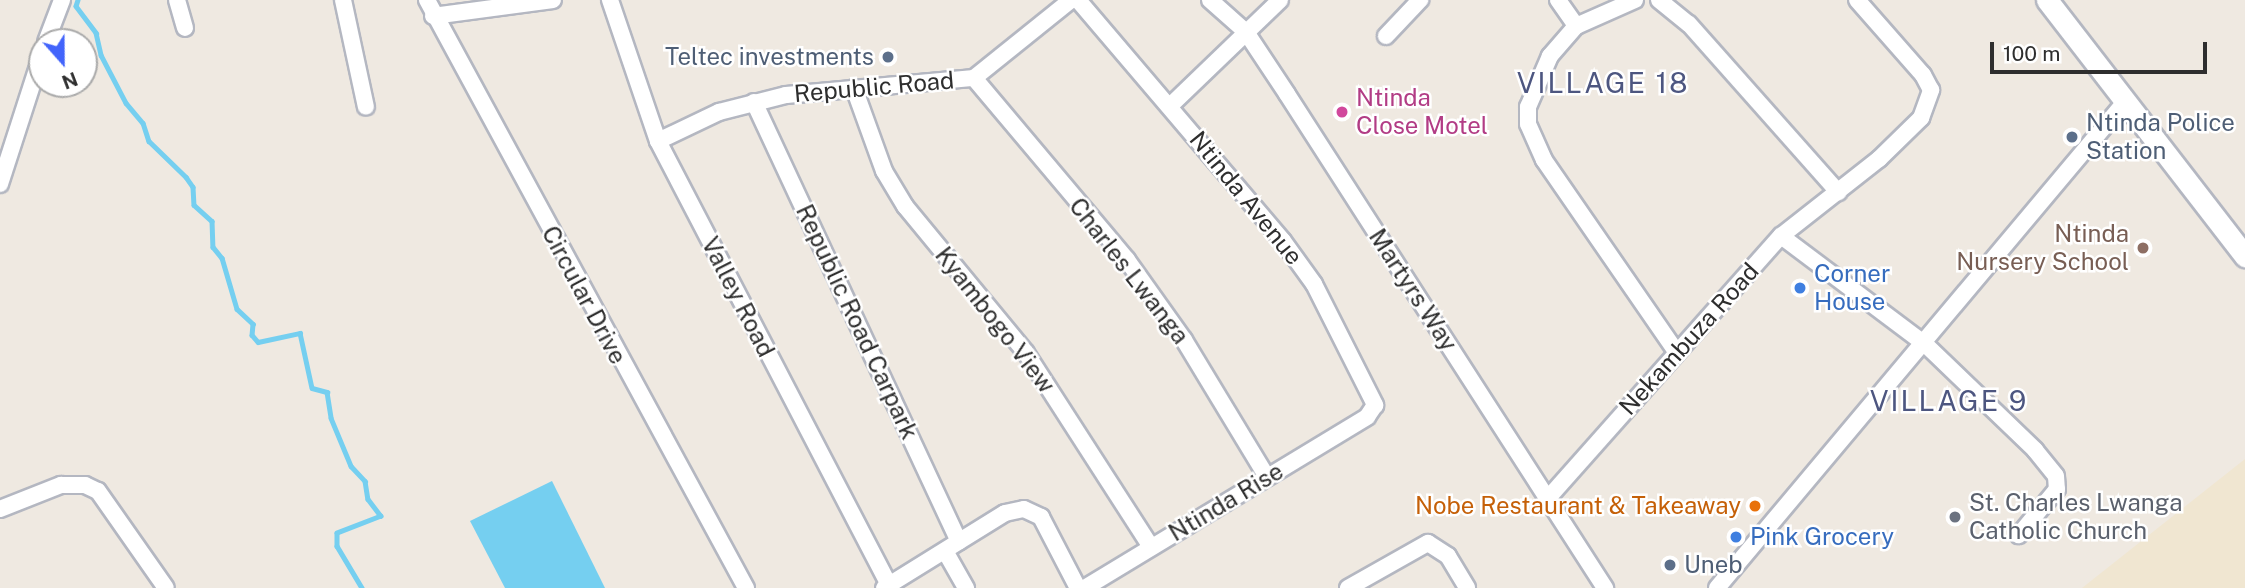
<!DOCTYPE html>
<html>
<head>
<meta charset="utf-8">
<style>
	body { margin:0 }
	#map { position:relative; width:2245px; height:588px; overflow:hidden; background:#efe9e1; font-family:"Public Sans",sans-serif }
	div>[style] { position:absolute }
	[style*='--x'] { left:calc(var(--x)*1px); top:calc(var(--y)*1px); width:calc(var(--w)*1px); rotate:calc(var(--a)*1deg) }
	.education>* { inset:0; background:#f0e6d1 }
	.water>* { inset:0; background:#75cff0 }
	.stream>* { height:4.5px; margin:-2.25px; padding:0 2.25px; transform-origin:2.25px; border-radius:2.25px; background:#75cff0 }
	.roads { filter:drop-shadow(2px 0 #b4b7c1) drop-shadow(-2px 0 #b4b7c1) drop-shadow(0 2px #b4b7c1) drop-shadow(0 -2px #b4b7c1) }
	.minor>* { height:16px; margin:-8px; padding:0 8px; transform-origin:8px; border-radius:8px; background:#fff }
	.secondary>* { height:21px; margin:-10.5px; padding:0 10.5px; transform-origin:10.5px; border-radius:10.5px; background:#fff }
	.dots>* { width:19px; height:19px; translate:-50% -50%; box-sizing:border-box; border:4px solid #fff; border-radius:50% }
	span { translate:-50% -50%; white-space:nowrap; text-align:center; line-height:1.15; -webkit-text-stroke:5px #fff; paint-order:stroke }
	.service-label { font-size:24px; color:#4e5e75 }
	.right { translate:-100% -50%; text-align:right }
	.left { translate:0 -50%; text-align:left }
	.street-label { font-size:24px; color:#2e2e2e }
	.hotel-label { font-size:24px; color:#b23c85 }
	.education-label { font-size:24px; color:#785e54 }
	.shop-label { font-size:24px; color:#366cbe }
	.worship-label { font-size:24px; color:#5b616d }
	.food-label { font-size:24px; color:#c56008 }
	.quarter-label { font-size:28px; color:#4d5680; letter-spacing:2px }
	.north { position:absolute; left:28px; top:28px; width:70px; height:70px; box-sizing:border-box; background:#fff; border:2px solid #ababab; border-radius:50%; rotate:159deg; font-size:19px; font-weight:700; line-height:28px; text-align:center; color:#2e2e2e }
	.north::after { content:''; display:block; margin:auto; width:24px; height:32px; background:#4264fb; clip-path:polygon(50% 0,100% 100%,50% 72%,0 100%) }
	.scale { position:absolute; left:1990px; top:42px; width:217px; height:32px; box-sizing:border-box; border:4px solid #2e2e2e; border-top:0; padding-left:9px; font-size:21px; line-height:24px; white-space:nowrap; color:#2e2e2e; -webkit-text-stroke:5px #fff; paint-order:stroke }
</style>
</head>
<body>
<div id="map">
	<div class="education">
		<i style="clip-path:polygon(2245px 459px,2245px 588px,2082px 588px)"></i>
	</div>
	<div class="water">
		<i style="clip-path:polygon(552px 481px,605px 588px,505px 588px,470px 521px)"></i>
	</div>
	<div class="stream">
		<i style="--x:78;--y:0;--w:6;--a:108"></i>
		<i style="--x:76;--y:6;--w:34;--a:53"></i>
		<i style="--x:96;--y:33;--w:23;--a:77"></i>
		<i style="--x:101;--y:55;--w:54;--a:62.5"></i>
		<i style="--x:126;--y:103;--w:26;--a:50"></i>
		<i style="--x:143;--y:123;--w:19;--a:72"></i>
		<i style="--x:149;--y:141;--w:52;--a:44.2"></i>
		<i style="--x:186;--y:177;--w:12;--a:55"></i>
		<i style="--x:193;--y:187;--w:18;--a:87"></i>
		<i style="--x:194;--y:205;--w:24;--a:42"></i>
		<i style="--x:212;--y:221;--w:26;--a:88"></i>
		<i style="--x:213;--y:247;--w:14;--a:51"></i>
		<i style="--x:222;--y:258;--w:53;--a:73.6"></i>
		<i style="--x:237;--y:309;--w:22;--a:43"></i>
		<i style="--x:253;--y:324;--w:11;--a:95"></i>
		<i style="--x:252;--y:335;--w:9;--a:49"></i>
		<i style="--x:258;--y:342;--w:43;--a:-12.1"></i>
		<i style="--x:300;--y:333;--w:56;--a:77.7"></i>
		<i style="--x:312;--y:388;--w:16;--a:15"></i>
		<i style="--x:327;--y:392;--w:26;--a:81"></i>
		<i style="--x:331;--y:418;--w:52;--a:67.4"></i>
		<i style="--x:351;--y:466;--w:21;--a:47"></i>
		<i style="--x:365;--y:481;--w:18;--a:81"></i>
		<i style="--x:368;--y:499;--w:21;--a:53"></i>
		<i style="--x:381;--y:516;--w:47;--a:158.9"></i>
		<i style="--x:337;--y:533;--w:13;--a:90"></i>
		<i style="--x:337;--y:546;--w:49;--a:59.2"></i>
	</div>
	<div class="roads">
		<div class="minor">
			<i style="--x:177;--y:0;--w:29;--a:74"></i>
			<i style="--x:343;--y:0;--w:109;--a:77.9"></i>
			<i style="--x:427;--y:0;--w:669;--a:61.52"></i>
			<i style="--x:610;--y:0;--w:149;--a:71.2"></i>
			<i style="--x:658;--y:141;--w:500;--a:62.51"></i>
			<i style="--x:1078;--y:0;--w:316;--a:49.6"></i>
			<i style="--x:1283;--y:241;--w:53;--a:54.2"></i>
			<i style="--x:1314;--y:284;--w:136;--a:63.2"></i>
			<i style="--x:1375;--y:405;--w:14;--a:124"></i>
			<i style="--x:1367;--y:417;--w:330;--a:148.8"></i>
			<i style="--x:1210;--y:0;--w:48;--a:41.6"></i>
			<i style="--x:1246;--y:32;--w:74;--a:56.5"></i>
			<i style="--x:1287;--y:94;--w:588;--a:57.23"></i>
			<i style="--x:1558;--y:0;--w:32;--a:55"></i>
			<i style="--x:1635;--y:0;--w:64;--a:156.2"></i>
			<i style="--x:1576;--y:26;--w:40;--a:131"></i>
			<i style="--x:1550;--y:56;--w:56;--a:113.3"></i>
			<i style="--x:1528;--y:107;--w:17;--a:90"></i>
			<i style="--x:1528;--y:124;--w:39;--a:66"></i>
			<i style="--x:1544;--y:160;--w:234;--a:55.4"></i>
			<i style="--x:1659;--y:0;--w:38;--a:39"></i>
			<i style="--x:1689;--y:24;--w:225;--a:48.4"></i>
			<i style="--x:433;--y:16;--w:121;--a:-7.6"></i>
			<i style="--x:1386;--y:36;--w:50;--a:-46.6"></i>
			<i style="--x:46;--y:42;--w:45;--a:-69.1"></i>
			<i style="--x:974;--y:78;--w:238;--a:49.9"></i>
			<i style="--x:1127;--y:260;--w:98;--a:54.5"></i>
			<i style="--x:1184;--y:340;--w:160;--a:58.8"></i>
			<i style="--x:854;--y:88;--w:88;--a:70.1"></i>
			<i style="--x:884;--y:171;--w:41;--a:59"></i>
			<i style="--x:905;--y:206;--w:190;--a:50.5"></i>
			<i style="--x:1026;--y:353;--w:231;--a:57.2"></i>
			<i style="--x:754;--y:102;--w:485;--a:65"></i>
			<i style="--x:1171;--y:105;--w:151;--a:-43.9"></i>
			<i style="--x:658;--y:141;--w:68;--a:-25.4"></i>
			<i style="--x:719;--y:112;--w:69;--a:-14.2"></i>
			<i style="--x:786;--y:95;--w:189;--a:-5.2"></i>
			<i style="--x:974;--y:78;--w:124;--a:-38.8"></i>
			<i style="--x:0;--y:184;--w:137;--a:-72.1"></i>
			<i style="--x:1781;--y:236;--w:180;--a:36.9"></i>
			<i style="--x:1925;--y:344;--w:153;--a:43.9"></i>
			<i style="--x:2035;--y:450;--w:33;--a:51"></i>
			<i style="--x:2056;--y:476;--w:13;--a:86"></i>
			<i style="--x:2057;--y:489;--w:60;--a:129.6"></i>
			<i style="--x:1549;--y:497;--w:349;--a:-48.4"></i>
			<i style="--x:1781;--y:236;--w:125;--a:-38.2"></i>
			<i style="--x:1879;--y:159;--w:59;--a:-44.3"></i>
			<i style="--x:1921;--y:118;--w:30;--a:-70"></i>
			<i style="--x:1931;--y:90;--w:17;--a:-118"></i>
			<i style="--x:1923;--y:75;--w:100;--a:-131.3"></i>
			<i style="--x:0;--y:509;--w:66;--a:-21.5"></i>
			<i style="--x:61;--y:485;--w:24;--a:0"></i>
			<i style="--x:85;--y:485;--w:14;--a:25"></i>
			<i style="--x:98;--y:491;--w:118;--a:55"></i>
			<i style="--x:945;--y:551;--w:43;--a:60.4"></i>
			<i style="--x:884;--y:588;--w:142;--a:-31.8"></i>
			<i style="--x:1005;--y:513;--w:19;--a:-12"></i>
			<i style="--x:1024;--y:509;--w:19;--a:25"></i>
			<i style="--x:1041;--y:517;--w:80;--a:62.5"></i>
			<i style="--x:1348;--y:588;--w:92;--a:-29.4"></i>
			<i style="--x:1428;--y:543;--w:24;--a:33"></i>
			<i style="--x:1448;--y:556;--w:37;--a:59"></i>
			<i style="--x:1717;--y:588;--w:635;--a:-49.99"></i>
		</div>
		<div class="secondary">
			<i style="--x:2047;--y:0;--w:324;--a:52.3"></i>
		</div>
	</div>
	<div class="dots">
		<i style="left:888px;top:57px;background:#5c6f8a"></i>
		<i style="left:1342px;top:112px;background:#d1479c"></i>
		<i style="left:2072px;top:137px;background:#5c6f8a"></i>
		<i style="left:2143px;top:248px;background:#8d6e63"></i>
		<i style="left:1800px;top:288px;background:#3f7fe0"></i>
		<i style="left:1755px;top:506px;background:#e8710a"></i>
		<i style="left:1955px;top:517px;background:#6b7280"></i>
		<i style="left:1736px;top:537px;background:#3f7fe0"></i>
		<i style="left:1670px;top:565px;background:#5c6f8a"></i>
	</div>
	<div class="service-label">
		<span class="right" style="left:874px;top:57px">Teltec investments</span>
		<span class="left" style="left:2086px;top:137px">Ntinda Police<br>Station</span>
		<span class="left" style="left:1684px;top:565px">Uneb</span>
	</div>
	<div class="street-label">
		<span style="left:874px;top:87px;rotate:-5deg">Republic Road</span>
		<span style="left:1246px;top:198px;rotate:51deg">Ntinda Avenue</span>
		<span style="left:1129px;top:271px;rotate:52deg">Charles Lwanga</span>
		<span style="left:1413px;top:290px;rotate:57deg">Martyrs Way</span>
		<span style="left:584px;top:295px;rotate:62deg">Circular Drive</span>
		<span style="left:738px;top:297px;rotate:63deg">Valley Road</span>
		<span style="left:995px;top:320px;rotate:52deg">Kyambogo View</span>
		<span style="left:857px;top:322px;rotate:65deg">Republic Road Carpark</span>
		<span style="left:1689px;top:339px;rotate:-48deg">Nekambuza Road</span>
		<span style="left:1226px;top:502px;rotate:-31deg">Ntinda Rise</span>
	</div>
	<div class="hotel-label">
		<span class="left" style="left:1356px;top:112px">Ntinda<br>Close Motel</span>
	</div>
	<div class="education-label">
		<span class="right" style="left:2129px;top:248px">Ntinda<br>Nursery School</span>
	</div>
	<div class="shop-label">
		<span class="left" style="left:1814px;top:288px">Corner<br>House</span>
		<span class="left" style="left:1750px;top:537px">Pink Grocery</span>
	</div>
	<div class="worship-label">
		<span class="left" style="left:1969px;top:517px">St. Charles Lwanga<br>Catholic Church</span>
	</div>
	<div class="food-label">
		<span class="right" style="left:1741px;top:506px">Nobe Restaurant &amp; Takeaway</span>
	</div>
	<div class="quarter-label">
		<span style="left:1603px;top:83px">VILLAGE 18</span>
		<span style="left:1949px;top:401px">VILLAGE 9</span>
	</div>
	<div class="north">N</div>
	<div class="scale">100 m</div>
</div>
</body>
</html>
